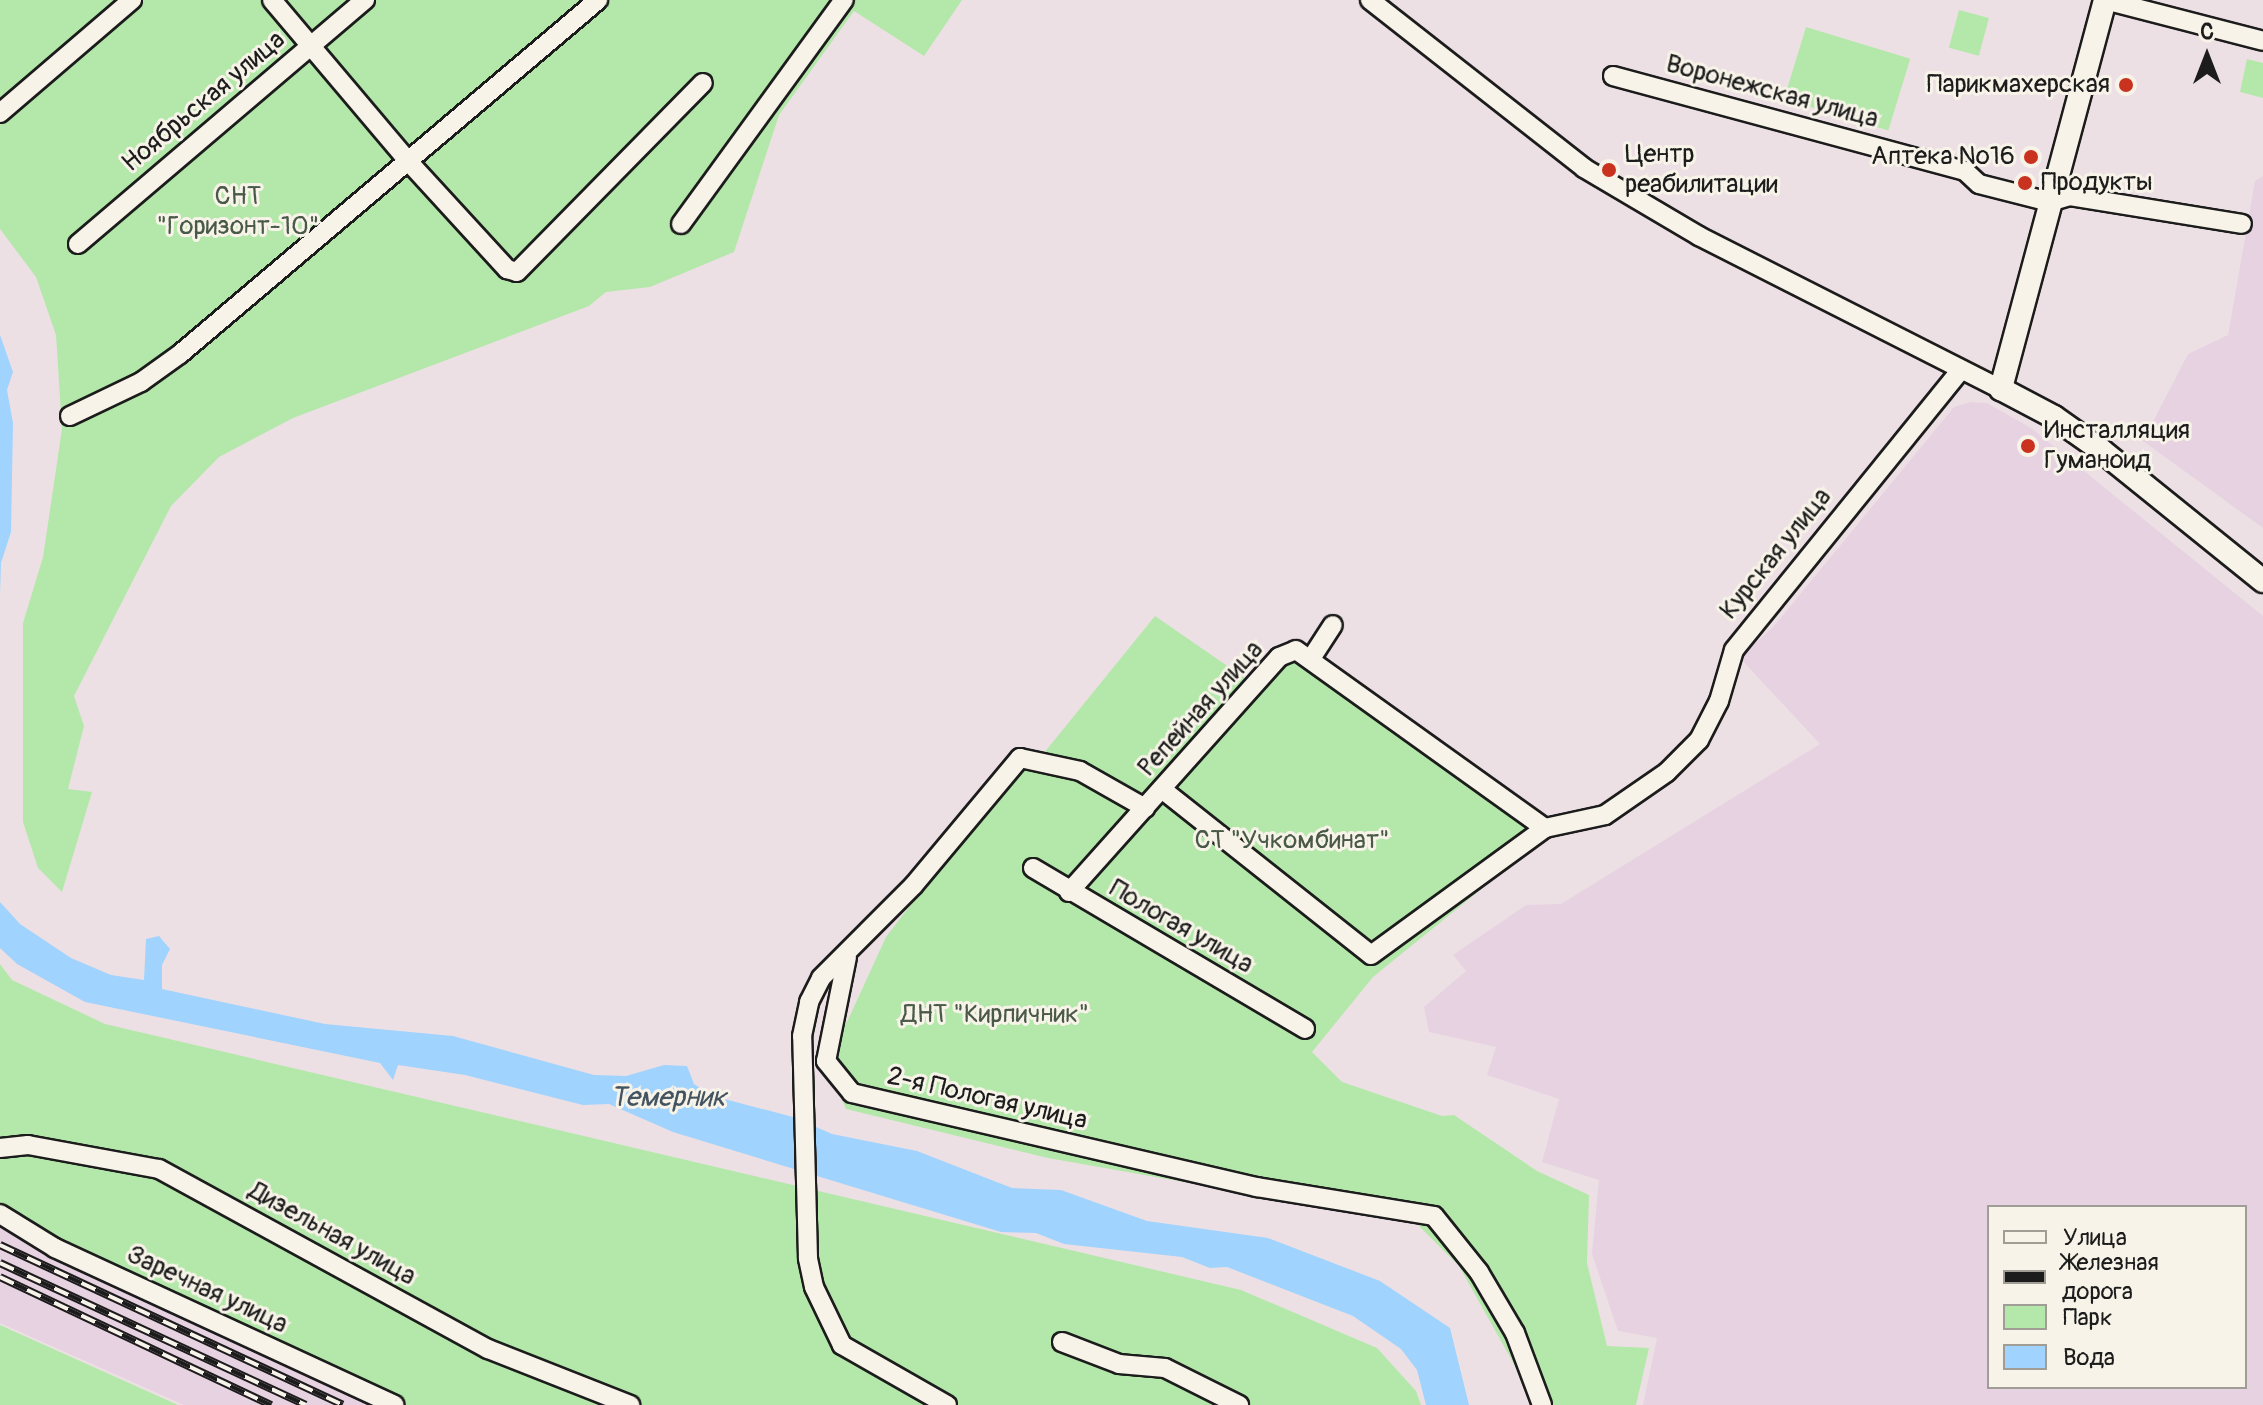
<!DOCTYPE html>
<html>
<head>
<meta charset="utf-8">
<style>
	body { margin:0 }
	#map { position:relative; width:2263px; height:1405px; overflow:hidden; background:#ede0e4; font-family:Pangolin,sans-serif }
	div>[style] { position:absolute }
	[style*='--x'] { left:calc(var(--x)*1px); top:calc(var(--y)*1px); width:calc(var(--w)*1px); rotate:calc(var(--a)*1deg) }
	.built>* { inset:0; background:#e6d2e1 }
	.green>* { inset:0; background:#b3e8aa; transform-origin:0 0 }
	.water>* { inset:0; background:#a0d3fe }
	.roads { filter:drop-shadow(2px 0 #1c1c1c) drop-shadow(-2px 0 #1c1c1c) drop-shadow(0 2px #1c1c1c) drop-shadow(0 -2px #1c1c1c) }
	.minor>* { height:18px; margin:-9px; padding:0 9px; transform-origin:9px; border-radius:9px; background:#f7f3e8 }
	.major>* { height:22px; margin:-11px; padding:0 11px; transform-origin:11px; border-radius:11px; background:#f7f3e8 }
	.rail>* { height:8px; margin-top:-4px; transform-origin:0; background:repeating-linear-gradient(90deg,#f7f3e8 0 15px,#1c1c1c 0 30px); box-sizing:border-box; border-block:2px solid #1c1c1c }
	.dots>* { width:22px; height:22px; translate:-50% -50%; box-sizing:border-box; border:4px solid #f7f3e8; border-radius:50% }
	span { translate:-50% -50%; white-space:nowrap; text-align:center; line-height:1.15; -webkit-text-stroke:6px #f7f3e8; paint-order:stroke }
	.poi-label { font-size:26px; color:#1c1c1c }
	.right { translate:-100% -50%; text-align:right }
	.left { translate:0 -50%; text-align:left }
	.street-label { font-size:26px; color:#1c1c1c }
	.park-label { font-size:26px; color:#495947 }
	.water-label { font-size:28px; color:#445360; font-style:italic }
	.legend { position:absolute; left:1987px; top:1205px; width:260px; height:184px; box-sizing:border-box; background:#f7f3e8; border:2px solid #9f9d96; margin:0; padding:10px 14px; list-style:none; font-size:24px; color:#1c1c1c }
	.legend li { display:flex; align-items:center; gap:16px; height:40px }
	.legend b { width:40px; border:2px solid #9f9d96 }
	.north { position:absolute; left:2167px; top:16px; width:80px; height:80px; -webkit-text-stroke:6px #f7f3e8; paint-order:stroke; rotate:0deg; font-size:22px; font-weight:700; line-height:32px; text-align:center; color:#1c1c1c }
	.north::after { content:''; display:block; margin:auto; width:28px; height:36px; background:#1c1c1c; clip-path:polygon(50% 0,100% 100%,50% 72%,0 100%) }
</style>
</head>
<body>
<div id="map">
	<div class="built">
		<i style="clip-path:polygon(2263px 176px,2263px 528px,2143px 441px,2188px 354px,2228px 335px,2255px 181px)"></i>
		<i style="clip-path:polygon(evenodd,1971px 402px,1987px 403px,2031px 428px,2263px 616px,2263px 1405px,1643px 1405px,1657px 1338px,1618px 1331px,1592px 1254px,1599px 1180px,1542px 1162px,1559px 1099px,1487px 1075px,1496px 1047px,1429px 1032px,1424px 1007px,1466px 971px,1453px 955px,1526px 905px,1561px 904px,1820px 744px,1740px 658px,1774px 626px,1954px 407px,1971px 402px,1989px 1207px,2245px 1207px,2245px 1387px,1989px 1387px,1989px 1207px)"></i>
		<i style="clip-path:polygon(0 1227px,79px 1269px,169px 1294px,393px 1405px,184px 1405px,0 1323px)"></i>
	</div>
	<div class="green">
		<i style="clip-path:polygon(0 0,962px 0,924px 56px,854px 11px,779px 115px,734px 252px,650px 287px,606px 292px,589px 306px,293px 418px,219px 457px,171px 506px,74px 696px,84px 726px,68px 789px,92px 792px,62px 892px,38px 868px,23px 822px,23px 623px,43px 557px,62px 429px,56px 335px,36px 277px,0 229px)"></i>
		<i style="left:1959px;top:10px;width:31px;height:39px;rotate:15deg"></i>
		<i style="left:1806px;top:27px;width:109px;height:75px;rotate:17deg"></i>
		<i style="clip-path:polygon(2247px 59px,2263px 63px,2263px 98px,2240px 92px)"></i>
		<i style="clip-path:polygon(1155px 616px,1252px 683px,1291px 641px,1543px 839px,1373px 977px,1312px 1052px,1342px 1082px,1442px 1116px,1454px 1115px,1537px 1171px,1589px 1195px,1587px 1263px,1607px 1346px,1649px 1348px,1636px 1405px,1530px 1405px,1528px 1389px,1459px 1266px,1416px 1223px,1048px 1158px,846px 1109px,823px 1055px,848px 1020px,886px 937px,1023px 758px,1035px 764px)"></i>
		<i style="clip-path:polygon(0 964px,12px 980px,105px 1024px,1241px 1290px,1377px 1348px,1416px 1391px,1421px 1405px,407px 1405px,173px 1291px,0 1220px)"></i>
		<i style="clip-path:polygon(0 1325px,178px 1405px,0 1405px)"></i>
	</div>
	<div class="water">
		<i style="clip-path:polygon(0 335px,13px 372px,7px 390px,13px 423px,11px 532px,1px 563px,0 595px)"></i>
		<i style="clip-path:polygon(0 902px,20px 924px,71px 958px,111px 975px,144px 980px,146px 939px,159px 936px,170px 949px,162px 965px,162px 989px,325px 1024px,453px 1036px,594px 1075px,626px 1076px,664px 1065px,687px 1066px,694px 1084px,713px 1096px,793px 1117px,832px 1134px,917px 1151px,1012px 1188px,1061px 1190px,1147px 1221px,1268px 1238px,1380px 1281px,1450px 1328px,1469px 1405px,1426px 1405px,1417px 1370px,1401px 1349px,1353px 1316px,1227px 1267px,1210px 1268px,1182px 1257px,1064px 1244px,1036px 1233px,1001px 1232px,673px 1132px,609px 1104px,583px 1105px,465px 1075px,398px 1065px,393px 1080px,380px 1063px,85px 1002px,17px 964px,0 948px)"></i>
	</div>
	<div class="roads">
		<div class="minor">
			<i style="--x:272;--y:0;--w:211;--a:49.8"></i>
			<i style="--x:408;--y:161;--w:147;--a:47.5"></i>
			<i style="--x:507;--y:269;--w:10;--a:17"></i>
			<i style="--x:517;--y:272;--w:265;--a:-45.5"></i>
			<i style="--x:1370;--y:0;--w:272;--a:38.1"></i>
			<i style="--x:1584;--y:168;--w:134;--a:30.6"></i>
			<i style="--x:1699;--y:236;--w:339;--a:26.9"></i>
			<i style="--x:2105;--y:0;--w:163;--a:14.5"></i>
			<i style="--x:1613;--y:76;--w:365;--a:15.1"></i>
			<i style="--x:1965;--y:171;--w:19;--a:43"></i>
			<i style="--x:1979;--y:184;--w:73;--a:14.2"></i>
			<i style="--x:2050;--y:202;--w:21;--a:-17"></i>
			<i style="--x:2070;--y:196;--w:174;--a:9.2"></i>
			<i style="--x:0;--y:113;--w:174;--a:-40.6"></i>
			<i style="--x:681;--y:224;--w:277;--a:-54"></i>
			<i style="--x:78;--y:244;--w:377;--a:-40.4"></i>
			<i style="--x:70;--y:416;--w:79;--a:-25.6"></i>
			<i style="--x:141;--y:382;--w:48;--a:-35.7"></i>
			<i style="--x:180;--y:354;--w:548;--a:-40.26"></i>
			<i style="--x:1312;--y:657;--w:38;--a:-57"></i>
			<i style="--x:1163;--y:790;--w:265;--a:38.4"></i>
			<i style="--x:1371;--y:955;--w:215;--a:-36.1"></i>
			<i style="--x:1545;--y:828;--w:61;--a:-12.2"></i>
			<i style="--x:1605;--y:815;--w:75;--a:-34.7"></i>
			<i style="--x:1667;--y:772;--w:45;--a:-45"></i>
			<i style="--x:1699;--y:740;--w:44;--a:-62.9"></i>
			<i style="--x:1719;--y:701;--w:53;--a:-73.6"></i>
			<i style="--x:1734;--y:650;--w:360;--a:-51"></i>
			<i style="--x:1033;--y:868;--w:316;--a:30.6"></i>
			<i style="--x:1069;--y:892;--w:315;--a:-48.2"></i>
			<i style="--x:1279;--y:657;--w:18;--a:-22"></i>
			<i style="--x:1296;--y:650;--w:306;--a:35.6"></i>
			<i style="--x:847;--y:957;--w:106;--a:101.4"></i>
			<i style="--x:826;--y:1061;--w:41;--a:50.9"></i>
			<i style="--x:852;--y:1093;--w:416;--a:13.1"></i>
			<i style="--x:1257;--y:1187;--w:179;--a:9.3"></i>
			<i style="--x:1434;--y:1216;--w:72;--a:51.2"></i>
			<i style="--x:1479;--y:1272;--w:71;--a:59.5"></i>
			<i style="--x:1515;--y:1333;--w:77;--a:69.4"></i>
			<i style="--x:0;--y:1148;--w:28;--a:-6"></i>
			<i style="--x:28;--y:1145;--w:133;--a:10.4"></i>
			<i style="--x:159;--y:1169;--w:375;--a:28.7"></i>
			<i style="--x:488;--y:1349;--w:153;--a:21.5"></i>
			<i style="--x:0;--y:1214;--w:65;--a:31.7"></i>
			<i style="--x:55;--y:1248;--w:374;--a:24.8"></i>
			<i style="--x:1062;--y:1342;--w:61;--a:21.1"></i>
			<i style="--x:1119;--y:1364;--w:46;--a:5"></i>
			<i style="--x:1165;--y:1368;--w:83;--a:26.6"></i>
			<i style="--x:947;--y:1405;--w:121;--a:-150.3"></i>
			<i style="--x:842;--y:1345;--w:64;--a:-115.8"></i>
			<i style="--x:814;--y:1287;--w:30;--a:-102"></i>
			<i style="--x:808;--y:1258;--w:222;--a:-91.5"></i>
			<i style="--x:802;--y:1036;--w:35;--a:-78"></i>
			<i style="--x:809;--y:1002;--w:27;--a:-63"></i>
			<i style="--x:821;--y:978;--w:130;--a:-45"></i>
			<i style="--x:913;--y:886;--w:167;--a:-50.1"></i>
			<i style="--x:1020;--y:758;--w:61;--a:12.2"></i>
			<i style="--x:1080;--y:771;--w:75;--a:29.6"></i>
		</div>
		<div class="major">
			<i style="--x:2105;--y:0;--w:403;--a:105"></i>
			<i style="--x:2001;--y:389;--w:60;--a:27.8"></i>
			<i style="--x:2054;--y:417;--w:59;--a:35.3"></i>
			<i style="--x:2102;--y:451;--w:207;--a:38.9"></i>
		</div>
	</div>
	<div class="rail">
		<i style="--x:0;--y:1245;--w:378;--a:25"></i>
		<i style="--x:0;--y:1263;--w:337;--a:24.9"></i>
		<i style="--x:0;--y:1277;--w:300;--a:25.3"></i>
	</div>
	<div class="dots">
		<i style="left:2126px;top:85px;background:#c8321e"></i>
		<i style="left:2031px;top:157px;background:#c8321e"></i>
		<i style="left:1609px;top:170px;background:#c8321e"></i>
		<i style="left:2025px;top:183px;background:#c8321e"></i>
		<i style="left:2028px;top:446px;background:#c8321e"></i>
	</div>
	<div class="poi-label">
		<span class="right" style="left:2110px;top:85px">Парикмахерская</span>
		<span class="left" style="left:1625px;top:170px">Центр<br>реабилитации</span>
		<span class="right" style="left:2015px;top:157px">Аптека №16</span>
		<span class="left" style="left:2041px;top:183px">Продукты</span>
		<span class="left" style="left:2044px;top:446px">Инсталляция<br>Гуманоид</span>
	</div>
	<div class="street-label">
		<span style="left:1772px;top:92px;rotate:15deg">Воронежская улица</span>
		<span style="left:204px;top:102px;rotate:-40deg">Ноябрьская улица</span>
		<span style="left:1776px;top:554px;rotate:-51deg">Курская улица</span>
		<span style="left:1201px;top:709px;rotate:-48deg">Репейная улица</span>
		<span style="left:1181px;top:927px;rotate:30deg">Пологая улица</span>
		<span style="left:987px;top:1099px;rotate:13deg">2-я Пологая улица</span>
		<span style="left:332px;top:1234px;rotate:29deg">Дизельная улица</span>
		<span style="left:207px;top:1290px;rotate:25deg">Заречная улица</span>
	</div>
	<div class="park-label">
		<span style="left:238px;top:212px">СНТ<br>"Горизонт-10"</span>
		<span style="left:1292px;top:841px">СТ "Учкомбинат"</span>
		<span style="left:995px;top:1015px">ДНТ "Кирпичник"</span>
	</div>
	<div class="water-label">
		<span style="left:668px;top:1098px">Темерник</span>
	</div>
	<ul class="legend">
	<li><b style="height:10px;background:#f7f3e8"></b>Улица</li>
	<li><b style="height:10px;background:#1c1c1c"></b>Железная дорога</li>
	<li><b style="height:22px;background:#b3e8aa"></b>Парк</li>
	<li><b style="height:22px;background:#a0d3fe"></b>Вода</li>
	</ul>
	<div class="north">С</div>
</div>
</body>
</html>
